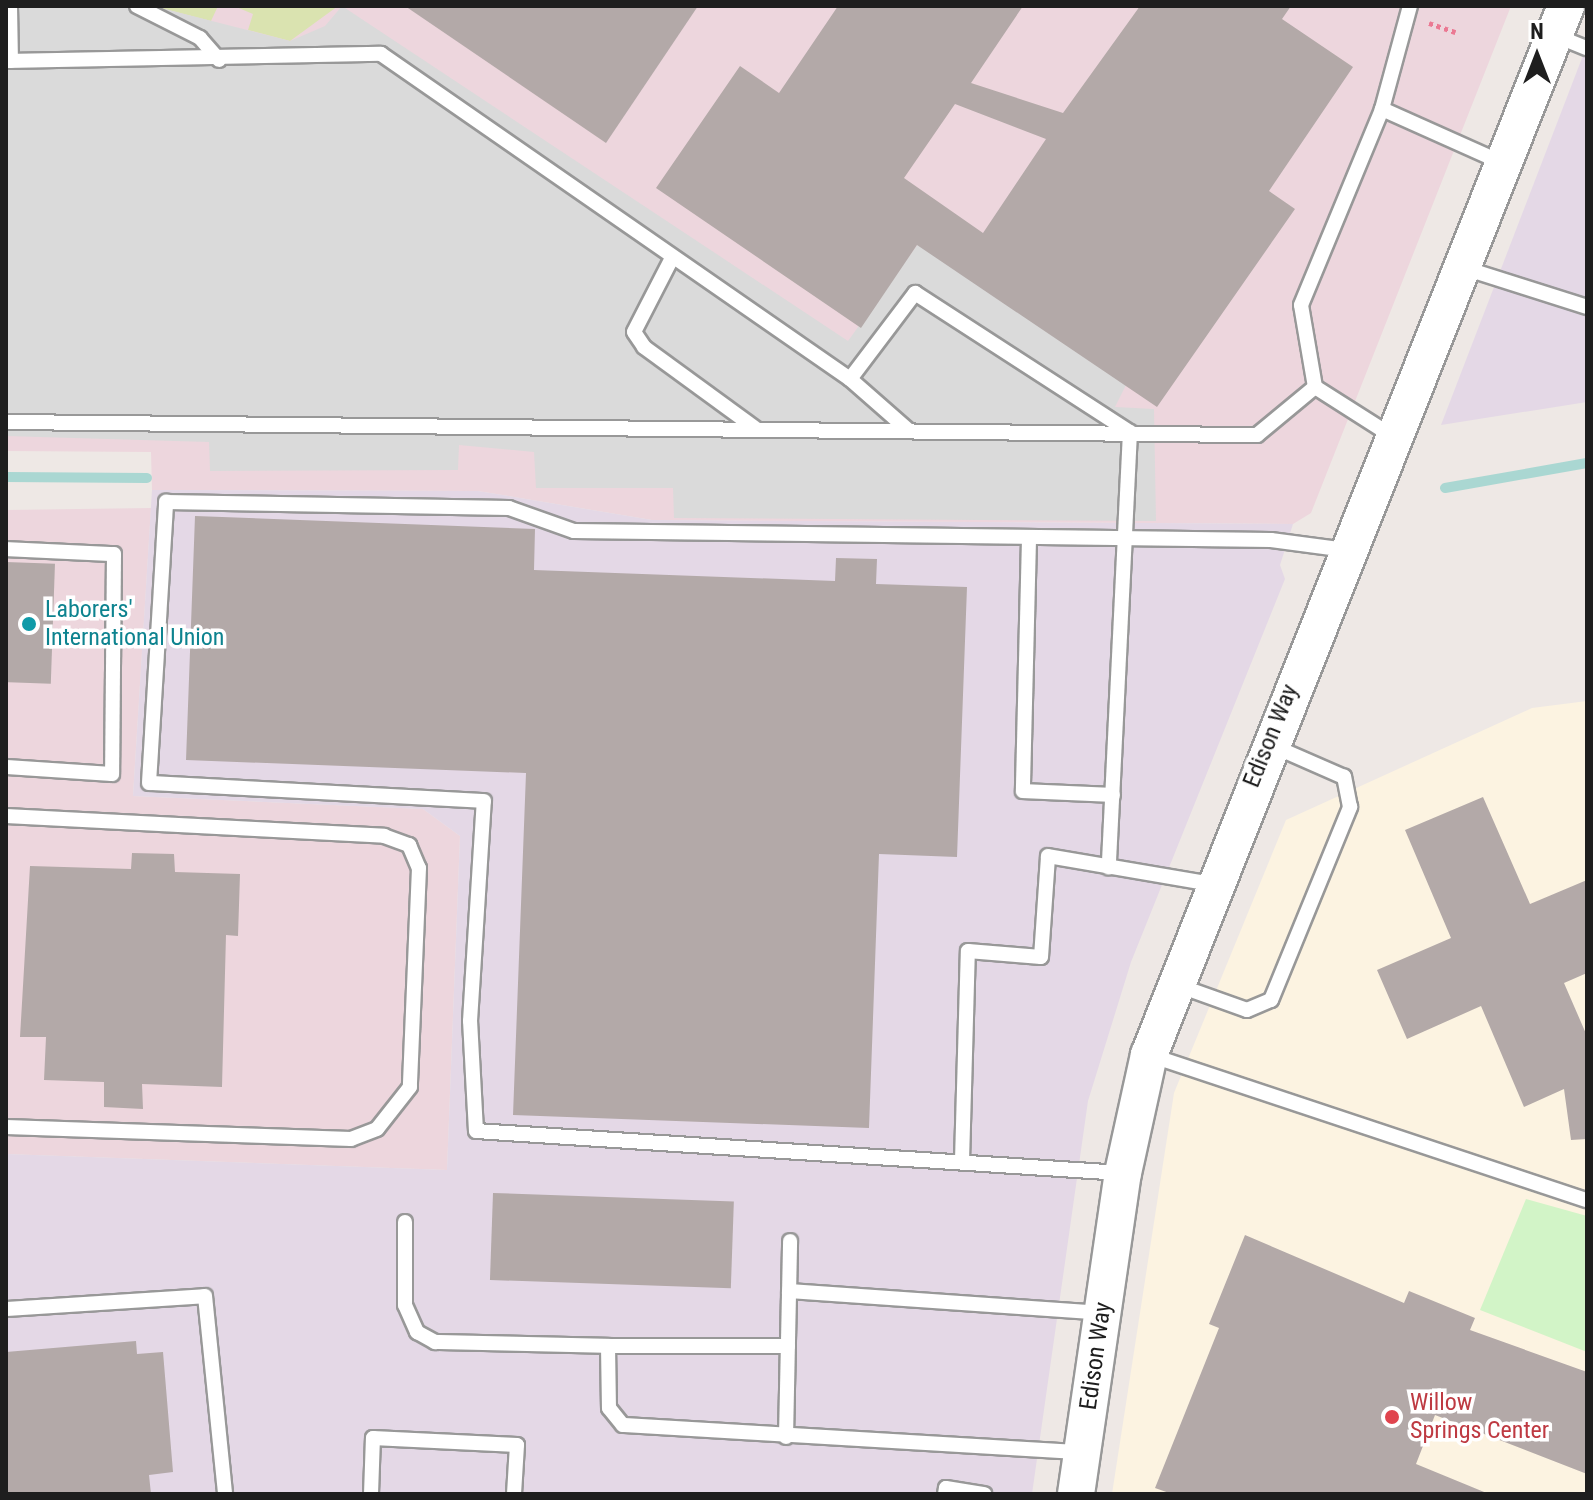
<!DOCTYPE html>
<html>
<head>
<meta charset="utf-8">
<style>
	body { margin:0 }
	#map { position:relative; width:1593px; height:1500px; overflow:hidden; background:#eee8e5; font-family:"Roboto Condensed",sans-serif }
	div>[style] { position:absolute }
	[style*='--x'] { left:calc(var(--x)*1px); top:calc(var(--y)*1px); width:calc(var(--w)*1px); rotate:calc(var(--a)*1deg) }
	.commercial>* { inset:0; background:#edd6dd }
	.industrial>* { inset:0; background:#e4d8e6 }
	.education>* { inset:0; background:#fcf3e1 }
	.grass>* { inset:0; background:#dae3b0 }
	.park>* { inset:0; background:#d2f4c7 }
	.parking>* { inset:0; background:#dadada }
	.stream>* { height:10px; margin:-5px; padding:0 5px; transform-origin:5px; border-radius:5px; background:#aad7d2 }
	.building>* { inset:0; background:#b3a9a8; transform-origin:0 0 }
	.path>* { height:5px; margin-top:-2.5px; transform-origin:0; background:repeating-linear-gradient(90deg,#eb7993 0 4px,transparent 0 8px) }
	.roads { filter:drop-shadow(2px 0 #989898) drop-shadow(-2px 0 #989898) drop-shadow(0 2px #989898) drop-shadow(0 -2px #989898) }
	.service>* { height:14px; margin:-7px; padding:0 7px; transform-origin:7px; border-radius:7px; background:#fff }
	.tertiary>* { height:36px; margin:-18px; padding:0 18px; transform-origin:18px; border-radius:18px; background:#fff }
	.dots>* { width:22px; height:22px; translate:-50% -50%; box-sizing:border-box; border:4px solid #fff; border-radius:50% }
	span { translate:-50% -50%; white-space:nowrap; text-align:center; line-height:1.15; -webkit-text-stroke:7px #fff; paint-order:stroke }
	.culture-label { font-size:24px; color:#0d838f }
	.left { translate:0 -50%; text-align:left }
	.street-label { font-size:24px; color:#1e1e1e }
	.health-label { font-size:24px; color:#be3a42 }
	.frame { position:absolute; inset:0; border:8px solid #1e1e1e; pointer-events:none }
	.north { position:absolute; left:1497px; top:16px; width:80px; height:80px; -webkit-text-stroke:6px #fff; paint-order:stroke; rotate:0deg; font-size:22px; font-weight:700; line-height:32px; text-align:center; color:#1e1e1e }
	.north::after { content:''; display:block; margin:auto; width:28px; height:36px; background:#1e1e1e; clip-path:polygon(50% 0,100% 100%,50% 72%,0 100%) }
</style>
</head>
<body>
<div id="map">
	<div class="commercial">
		<i style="clip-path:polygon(6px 6px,1511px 6px,1311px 513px,1293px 524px,652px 520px,478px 491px,152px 490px,151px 452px,6px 451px)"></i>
		<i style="clip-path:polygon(151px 508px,133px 796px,423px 809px,460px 836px,447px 1170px,6px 1154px,6px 510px)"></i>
	</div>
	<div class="industrial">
		<i style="clip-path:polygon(1587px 45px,1587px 402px,1441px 425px)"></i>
		<i style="clip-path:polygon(152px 490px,478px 491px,652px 520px,1293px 524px,1280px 565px,1285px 579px,1131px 962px,1088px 1101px,1032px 1494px,6px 1494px,6px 1154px,447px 1170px,460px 836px,423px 809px,133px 796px)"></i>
	</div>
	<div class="education">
		<i style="clip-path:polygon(1587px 701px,1587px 1494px,1112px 1494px,1174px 1093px,1286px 820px,1532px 708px)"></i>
	</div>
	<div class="grass">
		<i style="clip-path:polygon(153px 6px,218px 6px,211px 21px)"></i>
		<i style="clip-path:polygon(234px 6px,338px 6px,290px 41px,248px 30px,253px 14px)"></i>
	</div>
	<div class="park">
		<i style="clip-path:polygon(1526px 1199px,1587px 1216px,1587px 1352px,1480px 1310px)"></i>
	</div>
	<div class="parking">
		<i style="clip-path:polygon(6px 6px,153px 6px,290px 41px,325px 26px,342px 6px,848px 341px,918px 244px,1126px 385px,1115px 407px,1154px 409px,1156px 521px,674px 518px,673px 488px,536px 488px,534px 452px,459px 445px,458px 470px,210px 471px,209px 442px,6px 436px)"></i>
	</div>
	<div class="stream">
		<i style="--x:6;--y:477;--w:141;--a:0.4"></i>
		<i style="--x:1445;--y:488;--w:144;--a:-10"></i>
	</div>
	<div class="building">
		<i style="clip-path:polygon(405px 6px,698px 6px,606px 143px)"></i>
		<i style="clip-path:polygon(evenodd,838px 6px,1023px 6px,971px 83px,1063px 113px,1140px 6px,1291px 6px,1282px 19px,1353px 67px,1269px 191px,1295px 209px,1157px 407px,917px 245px,861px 328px,656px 188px,740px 66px,779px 93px,838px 6px,955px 104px,1046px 139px,983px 233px,904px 178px,955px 104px)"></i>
		<i style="clip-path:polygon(195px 516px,535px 529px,534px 570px,835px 581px,836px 558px,877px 559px,876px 584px,967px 587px,957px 857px,879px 854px,869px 1128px,513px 1115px,526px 773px,186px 760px)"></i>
		<i style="left:6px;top:562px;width:49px;height:120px;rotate:2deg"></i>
		<i style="clip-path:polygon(1483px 797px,1530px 904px,1587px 880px,1587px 973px,1564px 983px,1587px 1036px,1587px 1139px,1571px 1140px,1564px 1089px,1524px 1107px,1481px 1006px,1407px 1039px,1377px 970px,1451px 938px,1405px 830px)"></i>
		<i style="clip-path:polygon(132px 853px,174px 854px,175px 872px,240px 874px,238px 936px,226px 935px,222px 1087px,142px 1084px,143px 1109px,104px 1107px,104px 1082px,44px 1080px,46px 1037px,20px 1037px,30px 866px,131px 869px)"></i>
		<i style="left:493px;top:1193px;width:241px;height:87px;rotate:2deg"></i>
		<i style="clip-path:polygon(1245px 1235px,1404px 1303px,1409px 1291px,1475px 1318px,1470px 1330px,1587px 1372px,1587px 1474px,1435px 1415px,1416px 1464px,1489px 1494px,1172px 1494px,1155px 1488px,1219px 1328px,1209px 1324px)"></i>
		<i style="clip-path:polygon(136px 1341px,137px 1354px,163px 1352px,173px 1472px,149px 1475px,151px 1494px,6px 1494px,6px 1352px)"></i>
	</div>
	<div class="path">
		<i style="--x:1429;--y:23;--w:28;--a:19"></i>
	</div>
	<div class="roads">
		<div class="service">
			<i style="--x:10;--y:6;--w:55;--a:89"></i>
			<i style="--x:137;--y:6;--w:71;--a:26.9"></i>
			<i style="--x:200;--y:38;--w:29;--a:49"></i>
			<i style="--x:1554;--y:35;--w:35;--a:22"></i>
			<i style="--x:6;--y:61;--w:375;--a:-1.1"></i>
			<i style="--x:381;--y:54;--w:571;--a:34.72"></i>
			<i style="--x:850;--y:379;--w:77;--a:41.3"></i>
			<i style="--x:1382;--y:109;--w:107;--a:-74.8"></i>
			<i style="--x:672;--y:258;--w:83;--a:117.2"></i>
			<i style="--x:634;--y:332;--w:18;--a:56"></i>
			<i style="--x:644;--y:347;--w:137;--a:36.1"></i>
			<i style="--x:1461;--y:267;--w:132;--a:17.6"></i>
			<i style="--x:850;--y:379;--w:108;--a:-52.9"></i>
			<i style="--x:915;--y:293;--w:256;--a:32.9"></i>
			<i style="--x:1130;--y:432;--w:436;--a:92.8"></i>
			<i style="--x:6;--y:422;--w:1251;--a:0.6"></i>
			<i style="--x:1257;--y:435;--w:75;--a:-39.6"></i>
			<i style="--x:1392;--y:436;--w:91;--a:-147.5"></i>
			<i style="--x:1315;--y:387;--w:83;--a:-99.7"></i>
			<i style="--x:1301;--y:305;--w:212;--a:-67.5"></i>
			<i style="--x:1382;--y:109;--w:133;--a:24.1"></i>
			<i style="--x:1029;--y:539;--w:252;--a:91.4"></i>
			<i style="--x:1023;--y:791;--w:90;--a:2.5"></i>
			<i style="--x:6;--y:549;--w:108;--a:2.7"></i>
			<i style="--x:114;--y:554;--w:220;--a:90.5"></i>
			<i style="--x:112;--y:774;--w:106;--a:-176.2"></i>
			<i style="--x:6;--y:816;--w:379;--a:3"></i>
			<i style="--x:384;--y:836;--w:27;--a:20"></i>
			<i style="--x:409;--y:845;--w:25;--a:67"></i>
			<i style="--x:419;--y:868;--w:219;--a:92.4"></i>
			<i style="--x:410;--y:1087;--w:53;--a:128.2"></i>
			<i style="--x:377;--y:1129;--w:28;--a:159"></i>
			<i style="--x:351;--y:1139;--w:345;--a:-178"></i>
			<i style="--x:1177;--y:985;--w:74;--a:19.7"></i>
			<i style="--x:1247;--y:1010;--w:26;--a:-23"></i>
			<i style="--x:1271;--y:1000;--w:209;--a:-67.7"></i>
			<i style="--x:1350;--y:807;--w:31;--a:-101"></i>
			<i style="--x:1344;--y:777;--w:77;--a:-156.4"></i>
			<i style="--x:1150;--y:1055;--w:460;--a:18.4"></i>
			<i style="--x:962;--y:1161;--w:210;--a:-88.4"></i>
			<i style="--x:968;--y:951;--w:73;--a:4.7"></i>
			<i style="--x:1041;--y:957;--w:101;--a:-86"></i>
			<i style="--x:1048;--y:856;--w:165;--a:9.7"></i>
			<i style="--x:1122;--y:1173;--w:647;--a:-176.28"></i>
			<i style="--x:476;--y:1131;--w:110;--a:-93.1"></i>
			<i style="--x:470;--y:1021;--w:220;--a:-86.4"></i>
			<i style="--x:484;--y:801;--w:335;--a:-176.9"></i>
			<i style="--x:149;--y:783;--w:282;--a:-86.5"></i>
			<i style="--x:166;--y:502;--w:343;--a:1"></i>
			<i style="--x:509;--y:508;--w:69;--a:19.5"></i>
			<i style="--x:574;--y:531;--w:697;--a:0.74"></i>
			<i style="--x:1271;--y:540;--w:76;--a:7.6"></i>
			<i style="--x:405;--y:1222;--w:83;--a:90"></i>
			<i style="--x:405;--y:1305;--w:30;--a:66"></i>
			<i style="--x:417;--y:1332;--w:21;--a:29"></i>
			<i style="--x:435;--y:1342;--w:173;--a:1.3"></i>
			<i style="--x:608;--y:1346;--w:62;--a:89.1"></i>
			<i style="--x:609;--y:1408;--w:22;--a:51"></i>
			<i style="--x:623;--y:1425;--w:460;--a:3.4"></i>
			<i style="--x:789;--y:1291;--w:314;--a:4"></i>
			<i style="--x:6;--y:1309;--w:199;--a:-3.7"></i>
			<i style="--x:205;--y:1296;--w:199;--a:84.2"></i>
			<i style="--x:608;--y:1346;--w:180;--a:0"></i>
			<i style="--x:786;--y:1437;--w:196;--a:-88.8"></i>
			<i style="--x:371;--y:1494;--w:56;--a:-88"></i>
			<i style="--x:373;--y:1438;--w:144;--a:2.8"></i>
			<i style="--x:517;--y:1445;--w:49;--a:93.5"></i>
			<i style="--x:945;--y:1494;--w:6;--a:-81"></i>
			<i style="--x:946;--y:1488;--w:39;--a:9"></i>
		</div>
		<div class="tertiary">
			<i style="--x:1076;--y:1494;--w:324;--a:-81.7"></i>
			<i style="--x:1123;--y:1173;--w:121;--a:-77.6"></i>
			<i style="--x:1149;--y:1055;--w:1129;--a:-68.32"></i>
		</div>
	</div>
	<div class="dots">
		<i style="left:29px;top:624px;background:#0f9aa8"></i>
		<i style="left:1392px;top:1417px;background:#e0444e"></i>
	</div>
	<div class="culture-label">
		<span class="left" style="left:45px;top:624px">Laborers'<br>International Union</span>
	</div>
	<div class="street-label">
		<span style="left:1271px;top:736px;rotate:-68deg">Edison Way</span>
		<span style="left:1096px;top:1356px;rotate:-82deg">Edison Way</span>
	</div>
	<div class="health-label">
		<span class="left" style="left:1410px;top:1417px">Willow<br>Springs Center</span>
	</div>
	<div class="frame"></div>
	<div class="north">N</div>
</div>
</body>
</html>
